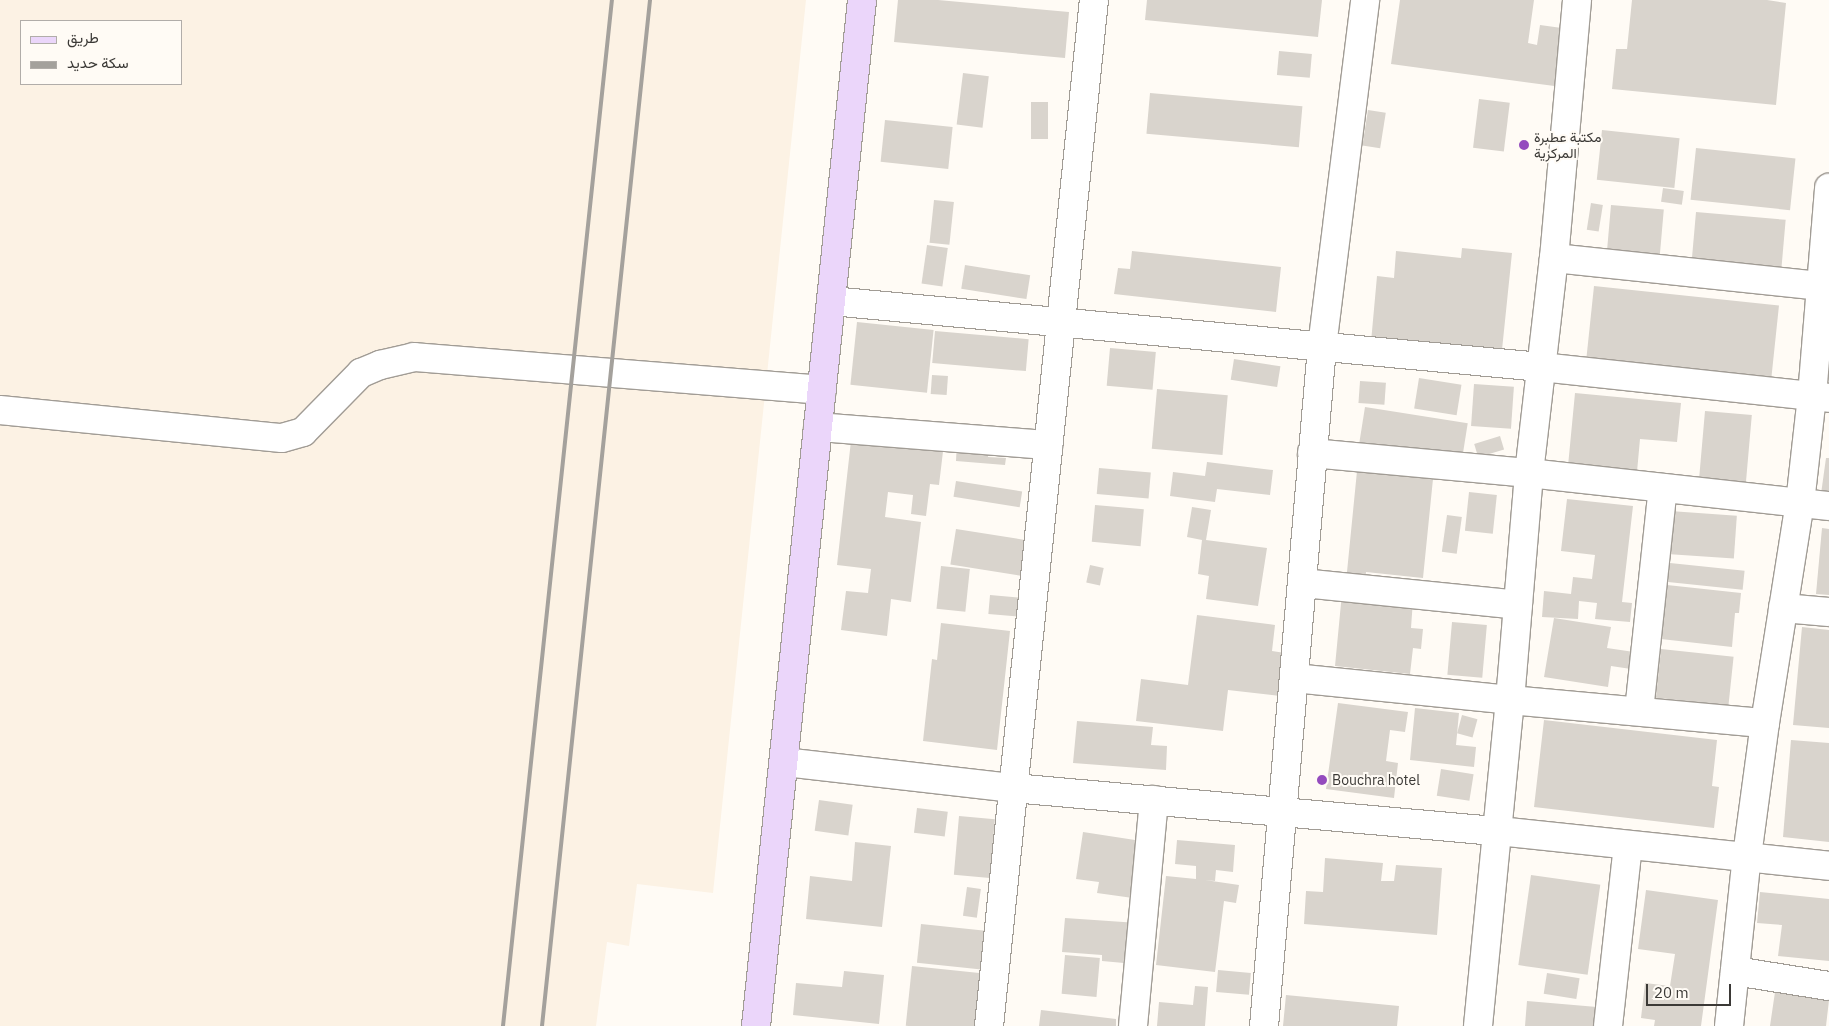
<!DOCTYPE html>
<html>
<head>
<meta charset="utf-8">
<style>
	body { margin:0 }
	#map { position:relative; width:1829px; height:1026px; overflow:hidden; background:#fffbf5; font-family:"IBM Plex Sans",Vazirmatn,sans-serif }
	div>[style] { position:absolute }
	[style*='--x'] { left:calc(var(--x)*1px); top:calc(var(--y)*1px); width:calc(var(--w)*1px); rotate:calc(var(--a)*1deg) }
	.built>* { inset:0; background:#fcf2e4 }
	.building>* { inset:0; background:#d9d4cd; transform-origin:0 0 }
	.roads { filter:drop-shadow(1px 0 #a19c95) drop-shadow(-1px 0 #a19c95) drop-shadow(0 1px #a19c95) drop-shadow(0 -1px #a19c95) }
	.minor>* { height:28px; margin:-14px; padding:0 14px; transform-origin:14px; border-radius:14px; background:#fff }
	.major>* { height:28px; margin:-14px; padding:0 14px; transform-origin:14px; border-radius:14px; background:#ebd6fa }
	.rail>* { height:4px; margin:-2px; padding:0 2px; transform-origin:2px; border-radius:2px; background:#a4a19c }
	.dots>* { width:14px; height:14px; translate:-50% -50%; box-sizing:border-box; border:2px solid #fffbf5; border-radius:50% }
	span { translate:-50% -50%; white-space:nowrap; text-align:center; line-height:1.15; -webkit-text-stroke:4px #fffbf5; paint-order:stroke }
	.poi-label { font-size:14px; color:#3b3936 }
	.left { translate:0 -50%; text-align:left }
	.legend { position:absolute; left:20px; top:20px; width:162px; height:65px; box-sizing:border-box; background:#fffbf5; border:1px solid #b1ada9; margin:0; padding:6px 9px; list-style:none; font-size:15px; color:#3b3936 }
	.legend li { display:flex; align-items:center; gap:10px; height:25px }
	.legend b { width:25px; border:1px solid #b1ada9 }
	.scale { position:absolute; left:1646px; top:984px; width:85px; height:22px; box-sizing:border-box; border:2px solid #3b3936; border-top:0; padding-left:6px; font-size:15px; line-height:18px; white-space:nowrap; color:#3b3936; -webkit-text-stroke:4px #fffbf5; paint-order:stroke }
</style>
</head>
<body>
<div id="map">
	<div class="built">
		<i style="clip-path:polygon(evenodd,0 0,806px 0,713px 893px,637px 884px,629px 946px,607px 942px,596px 1026px,0 1026px,0 0,21px 21px,181px 21px,181px 84px,21px 84px,21px 21px)"></i>
	</div>
	<div class="building">
		<i style="clip-path:polygon(898px 0,938px 0,1069px 12px,1065px 58px,894px 42px)"></i>
		<i style="clip-path:polygon(1147px 0,1322px 0,1318px 37px,1145px 20px)"></i>
		<i style="clip-path:polygon(1400px 0,1534px 0,1528px 43px,1537px 45px,1540px 25px,1569px 29px,1562px 87px,1391px 64px)"></i>
		<i style="clip-path:polygon(1632px 0,1767px 0,1786px 3px,1776px 105px,1612px 89px,1616px 49px,1627px 49px)"></i>
		<i style="left:1279px;top:51px;width:33px;height:24px;rotate:5deg"></i>
		<i style="left:963px;top:73px;width:26px;height:52px;rotate:7deg"></i>
		<i style="left:1150px;top:93px;width:153px;height:41px;rotate:5deg"></i>
		<i style="left:1479px;top:99px;width:31px;height:49px;rotate:7deg"></i>
		<i style="left:1031px;top:102px;width:17px;height:37px"></i>
		<i style="left:1368px;top:110px;width:18px;height:36px;rotate:9deg"></i>
		<i style="left:885px;top:120px;width:68px;height:42px;rotate:6deg"></i>
		<i style="left:1602px;top:130px;width:78px;height:50px;rotate:6deg"></i>
		<i style="left:1696px;top:148px;width:100px;height:52px;rotate:6deg"></i>
		<i style="left:1663px;top:188px;width:21px;height:14px;rotate:8deg"></i>
		<i style="left:934px;top:200px;width:20px;height:43px;rotate:6deg"></i>
		<i style="left:1591px;top:203px;width:12px;height:27px;rotate:9deg"></i>
		<i style="left:1611px;top:205px;width:53px;height:60px;rotate:5deg"></i>
		<i style="left:1696px;top:212px;width:90px;height:49px;rotate:5deg"></i>
		<i style="left:927px;top:245px;width:21px;height:39px;rotate:8deg"></i>
		<i style="clip-path:polygon(1462px 248px,1512px 253px,1502px 350px,1444px 343px,1443px 350px,1371px 342px,1377px 276px,1394px 278px,1396px 251px,1461px 258px)"></i>
		<i style="clip-path:polygon(1132px 251px,1281px 267px,1276px 312px,1114px 294px,1118px 268px,1130px 269px)"></i>
		<i style="left:965px;top:265px;width:66px;height:24px;rotate:9deg"></i>
		<i style="left:1594px;top:286px;width:186px;height:73px;rotate:6deg"></i>
		<i style="left:857px;top:322px;width:77px;height:63px;rotate:6deg"></i>
		<i style="left:935px;top:331px;width:94px;height:32px;rotate:5deg"></i>
		<i style="left:1110px;top:348px;width:46px;height:38px;rotate:5deg"></i>
		<i style="left:1234px;top:359px;width:47px;height:21px;rotate:9deg"></i>
		<i style="left:932px;top:375px;width:16px;height:19px;rotate:4deg"></i>
		<i style="left:1419px;top:378px;width:43px;height:31px;rotate:9deg"></i>
		<i style="left:1360px;top:381px;width:26px;height:22px;rotate:4deg"></i>
		<i style="left:1474px;top:384px;width:40px;height:42px;rotate:4deg"></i>
		<i style="left:1157px;top:389px;width:71px;height:60px;rotate:5deg"></i>
		<i style="clip-path:polygon(1575px 393px,1681px 403px,1677px 442px,1640px 439px,1637px 472px,1568px 466px)"></i>
		<i style="left:1365px;top:407px;width:104px;height:37px;rotate:9deg"></i>
		<i style="left:1705px;top:411px;width:47px;height:70px;rotate:5deg"></i>
		<i style="clip-path:polygon(852px 432px,944px 443px,939px 485px,930px 484px,926px 516px,911px 514px,913px 495px,888px 492px,885px 517px,921px 522px,911px 602px,891px 599px,887px 636px,841px 630px,846px 591px,868px 593px,871px 569px,837px 565px)"></i>
		<i style="left:1500px;top:436px;width:14px;height:27px;rotate:73deg"></i>
		<i style="clip-path:polygon(957px 440px,989px 442px,988px 457px,1006px 458px,1005px 465px,956px 461px)"></i>
		<i style="clip-path:polygon(1826px 458px,1829px 458px,1829px 495px,1821px 494px)"></i>
		<i style="clip-path:polygon(1207px 462px,1273px 470px,1270px 495px,1217px 489px,1215px 502px,1170px 496px,1173px 472px,1205px 476px)"></i>
		<i style="left:1099px;top:468px;width:52px;height:26px;rotate:5deg"></i>
		<i style="clip-path:polygon(1357px 471px,1433px 479px,1423px 578px,1366px 572px,1365px 584px,1346px 582px)"></i>
		<i style="left:956px;top:481px;width:67px;height:16px;rotate:9deg"></i>
		<i style="left:1469px;top:492px;width:28px;height:39px;rotate:6deg"></i>
		<i style="clip-path:polygon(1567px 499px,1633px 506px,1622px 602px,1632px 603px,1630px 622px,1595px 619px,1597px 603px,1579px 601px,1578px 619px,1542px 617px,1544px 591px,1571px 594px,1573px 577px,1592px 579px,1595px 555px,1561px 551px)"></i>
		<i style="left:1095px;top:505px;width:49px;height:37px;rotate:5deg"></i>
		<i style="clip-path:polygon(1192px 507px,1211px 510px,1206px 540px,1267px 548px,1258px 606px,1206px 599px,1209px 576px,1198px 574px,1202px 540px,1187px 537px)"></i>
		<i style="left:1670px;top:511px;width:67px;height:43px;rotate:4deg"></i>
		<i style="left:1447px;top:515px;width:15px;height:37px;rotate:8deg"></i>
		<i style="clip-path:polygon(1822px 528px,1829px 529px,1829px 595px,1816px 594px)"></i>
		<i style="left:956px;top:529px;width:76px;height:36px;rotate:9deg"></i>
		<i style="left:1670px;top:563px;width:75px;height:19px;rotate:6deg"></i>
		<i style="left:1090px;top:565px;width:14px;height:18px;rotate:12deg"></i>
		<i style="left:941px;top:566px;width:29px;height:43px;rotate:6deg"></i>
		<i style="clip-path:polygon(1667px 585px,1741px 593px,1739px 613px,1735px 613px,1732px 647px,1661px 639px)"></i>
		<i style="clip-path:polygon(1342px 593px,1413px 600px,1411px 628px,1423px 629px,1421px 649px,1413px 648px,1410px 674px,1335px 666px)"></i>
		<i style="left:990px;top:595px;width:35px;height:19px;rotate:5deg"></i>
		<i style="clip-path:polygon(1197px 615px,1275px 625px,1272px 651px,1285px 653px,1280px 696px,1228px 690px,1223px 731px,1136px 721px,1141px 679px,1188px 685px)"></i>
		<i style="clip-path:polygon(1554px 618px,1611px 627px,1607px 648px,1634px 652px,1631px 669px,1611px 666px,1608px 687px,1544px 677px)"></i>
		<i style="left:1452px;top:622px;width:35px;height:53px;rotate:5deg"></i>
		<i style="clip-path:polygon(941px 623px,1010px 631px,997px 750px,923px 741px,932px 659px,937px 660px)"></i>
		<i style="clip-path:polygon(1802px 627px,1829px 630px,1829px 728px,1793px 725px)"></i>
		<i style="left:1661px;top:649px;width:73px;height:49px;rotate:6deg"></i>
		<i style="clip-path:polygon(1338px 703px,1408px 712px,1405px 732px,1390px 730px,1386px 761px,1398px 763px,1394px 798px,1326px 789px)"></i>
		<i style="clip-path:polygon(1415px 708px,1459px 713px,1456px 745px,1476px 747px,1474px 767px,1410px 760px)"></i>
		<i style="left:1462px;top:715px;width:16px;height:19px;rotate:15deg"></i>
		<i style="clip-path:polygon(1544px 720px,1717px 740px,1712px 786px,1719px 787px,1714px 828px,1534px 807px)"></i>
		<i style="clip-path:polygon(1077px 721px,1153px 727px,1151px 745px,1167px 746px,1166px 770px,1073px 763px)"></i>
		<i style="clip-path:polygon(1791px 740px,1829px 743px,1829px 842px,1783px 837px)"></i>
		<i style="left:1441px;top:769px;width:33px;height:27px;rotate:9deg"></i>
		<i style="left:819px;top:800px;width:34px;height:31px;rotate:8deg"></i>
		<i style="left:917px;top:808px;width:31px;height:25px;rotate:7deg"></i>
		<i style="left:959px;top:816px;width:36px;height:59px;rotate:5deg"></i>
		<i style="clip-path:polygon(1083px 832px,1148px 842px,1140px 899px,1097px 893px,1099px 882px,1076px 879px)"></i>
		<i style="clip-path:polygon(1177px 840px,1235px 845px,1233px 872px,1216px 870px,1215px 881px,1205px 880px,1239px 885px,1236px 903px,1224px 901px,1215px 972px,1156px 965px,1166px 876px,1196px 879px,1196px 866px,1175px 864px)"></i>
		<i style="clip-path:polygon(855px 842px,891px 846px,882px 927px,806px 919px,810px 876px,852px 881px)"></i>
		<i style="clip-path:polygon(1325px 858px,1383px 863px,1381px 881px,1394px 881px,1396px 865px,1442px 868px,1437px 935px,1304px 924px,1306px 891px,1323px 892px)"></i>
		<i style="left:1531px;top:875px;width:70px;height:91px;rotate:8deg"></i>
		<i style="left:967px;top:887px;width:14px;height:29px;rotate:8deg"></i>
		<i style="clip-path:polygon(1646px 890px,1718px 900px,1701px 1026px,1654px 1026px,1655px 1020px,1641px 1018px,1645px 983px,1670px 986px,1675px 954px,1638px 949px)"></i>
		<i style="clip-path:polygon(1760px 892px,1829px 899px,1829px 961px,1778px 956px,1782px 925px,1757px 923px)"></i>
		<i style="clip-path:polygon(1065px 918px,1138px 923px,1135px 964px,1102px 961px,1102px 955px,1062px 952px)"></i>
		<i style="left:921px;top:924px;width:72px;height:39px;rotate:6deg"></i>
		<i style="left:1065px;top:955px;width:35px;height:39px;rotate:5deg"></i>
		<i style="left:912px;top:966px;width:70px;height:60px;rotate:6deg"></i>
		<i style="left:1218px;top:970px;width:33px;height:22px;rotate:5deg"></i>
		<i style="clip-path:polygon(844px 971px,884px 975px,879px 1024px,793px 1015px,796px 983px,842px 987px)"></i>
		<i style="left:1547px;top:973px;width:33px;height:21px;rotate:9deg"></i>
		<i style="clip-path:polygon(1195px 986px,1208px 987px,1205px 1026px,1157px 1026px,1159px 1002px,1193px 1005px)"></i>
		<i style="clip-path:polygon(1775px 992px,1829px 1000px,1826px 1026px,1770px 1026px)"></i>
		<i style="clip-path:polygon(1286px 995px,1399px 1006px,1397px 1026px,1283px 1026px)"></i>
		<i style="clip-path:polygon(1527px 1001px,1597px 1007px,1595px 1026px,1525px 1026px)"></i>
		<i style="clip-path:polygon(1041px 1010px,1116px 1019px,1116px 1026px,1039px 1026px)"></i>
	</div>
	<div class="roads">
		<div class="minor">
			<i style="--x:1554;--y:258;--w:267;--a:6"></i>
			<i style="--x:831;--y:301;--w:713;--a:5.31"></i>
			<i style="--x:1541;--y:367;--w:290;--a:6.1"></i>
			<i style="--x:0;--y:410;--w:283;--a:5.7"></i>
			<i style="--x:282;--y:438;--w:22;--a:-16"></i>
			<i style="--x:303;--y:432;--w:83;--a:-45.5"></i>
			<i style="--x:361;--y:373;--w:21;--a:-23"></i>
			<i style="--x:380;--y:365;--w:35;--a:-13"></i>
			<i style="--x:414;--y:357;--w:409;--a:4.6"></i>
			<i style="--x:818;--y:427;--w:231;--a:4.5"></i>
			<i style="--x:1312;--y:453;--w:218;--a:5.3"></i>
			<i style="--x:1529;--y:473;--w:302;--a:6.3"></i>
			<i style="--x:1303;--y:583;--w:216;--a:5.8"></i>
			<i style="--x:1783;--y:608;--w:46;--a:5"></i>
			<i style="--x:1294;--y:678;--w:217;--a:5.8"></i>
			<i style="--x:1510;--y:700;--w:256;--a:5.2"></i>
			<i style="--x:1639;--y:711;--w:224;--a:-83.9"></i>
			<i style="--x:784;--y:762;--w:230;--a:6.5"></i>
			<i style="--x:1013;--y:788;--w:487;--a:5.1"></i>
			<i style="--x:1498;--y:831;--w:333;--a:6"></i>
			<i style="--x:1735;--y:971;--w:95;--a:9.1"></i>
			<i style="--x:989;--y:1026;--w:1031;--a:-84.16"></i>
			<i style="--x:1133;--y:1026;--w:227;--a:-84.7"></i>
			<i style="--x:1264;--y:1026;--w:681;--a:-85.12"></i>
			<i style="--x:1322;--y:347;--w:350;--a:-82.9"></i>
			<i style="--x:1478;--y:1026;--w:328;--a:-84.4"></i>
			<i style="--x:1510;--y:700;--w:228;--a:-85.2"></i>
			<i style="--x:1529;--y:473;--w:216;--a:-83.4"></i>
			<i style="--x:1554;--y:258;--w:259;--a:-84.9"></i>
			<i style="--x:1608;--y:1026;--w:181;--a:-83.7"></i>
			<i style="--x:1729;--y:1026;--w:171;--a:-84"></i>
			<i style="--x:1747;--y:856;--w:134;--a:-82.3"></i>
			<i style="--x:1765;--y:723;--w:223;--a:-81"></i>
			<i style="--x:1800;--y:503;--w:108;--a:-83.6"></i>
			<i style="--x:1812;--y:396;--w:209;--a:-85.3"></i>
		</div>
		<div class="major">
			<i style="--x:756;--y:1026;--w:1031;--a:-84.1"></i>
		</div>
	</div>
	<div class="rail">
		<i style="--x:503;--y:1026;--w:1032;--a:-83.94"></i>
		<i style="--x:542;--y:1026;--w:1032;--a:-83.99"></i>
	</div>
	<div class="dots">
		<i style="left:1524px;top:145px;background:#944bbe"></i>
		<i style="left:1322px;top:780px;background:#944bbe"></i>
	</div>
	<div class="poi-label">
		<span class="left" style="left:1534px;top:145px">مكتبة عطبرة<br>المركزية</span>
		<span class="left" style="left:1332px;top:780px">Bouchra hotel</span>
	</div>
	<ul class="legend">
	<li><b style="height:6px;background:#ebd6fa"></b>طريق</li>
	<li><b style="height:6px;background:#a4a19c"></b>سكة حديد</li>
	</ul>
	<div class="scale">20 m</div>
</div>
</body>
</html>
